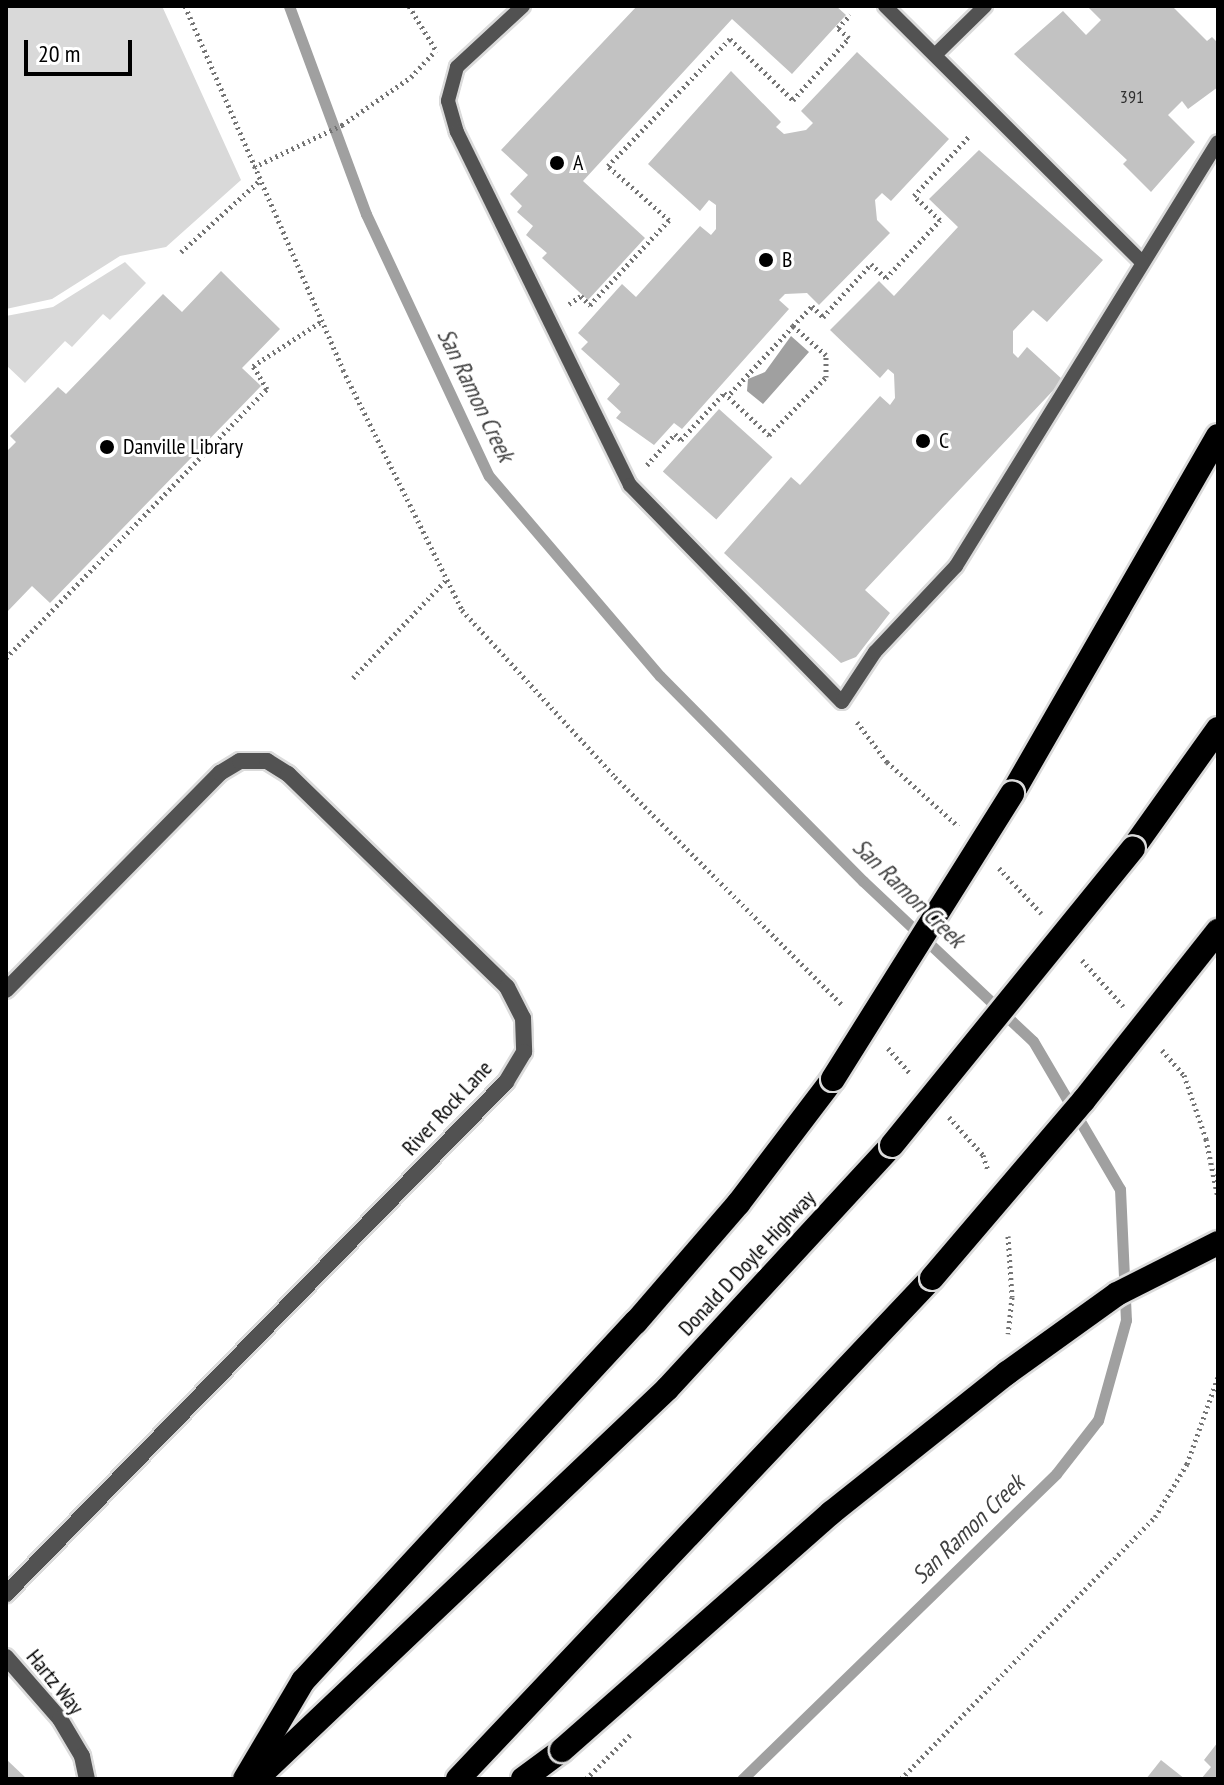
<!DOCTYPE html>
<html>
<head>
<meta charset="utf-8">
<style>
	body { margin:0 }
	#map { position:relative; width:1224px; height:1785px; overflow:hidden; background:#fff; font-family:"PT Sans Narrow",sans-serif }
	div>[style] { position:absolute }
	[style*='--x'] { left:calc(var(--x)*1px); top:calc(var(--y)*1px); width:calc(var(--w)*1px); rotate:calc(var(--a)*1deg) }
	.green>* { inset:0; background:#d9d9d9 }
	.water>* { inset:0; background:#a0a0a0 }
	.stream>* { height:11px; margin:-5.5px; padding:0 5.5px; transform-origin:5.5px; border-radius:5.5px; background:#a0a0a0 }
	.building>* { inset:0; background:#c2c2c2; transform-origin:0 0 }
	.path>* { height:5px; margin-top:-2.5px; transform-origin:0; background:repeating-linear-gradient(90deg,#747474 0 2px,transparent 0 6px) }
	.roads { filter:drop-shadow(2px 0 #dbdbdb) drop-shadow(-2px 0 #dbdbdb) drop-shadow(0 2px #dbdbdb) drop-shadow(0 -2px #dbdbdb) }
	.service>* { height:14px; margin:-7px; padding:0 7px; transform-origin:7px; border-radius:7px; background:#525252 }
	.minor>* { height:16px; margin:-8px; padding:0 8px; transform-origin:8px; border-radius:8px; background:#525252 }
	.motorway>* { height:24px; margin:-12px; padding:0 12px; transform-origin:12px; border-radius:12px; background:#000 }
	.bridges { filter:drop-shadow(2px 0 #dbdbdb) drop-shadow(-2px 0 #dbdbdb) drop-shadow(0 2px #dbdbdb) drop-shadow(0 -2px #dbdbdb) }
	.motorway-bridge>* { height:24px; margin:-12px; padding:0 12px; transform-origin:12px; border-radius:12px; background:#000 }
	.dots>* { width:22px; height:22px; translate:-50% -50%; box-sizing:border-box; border:4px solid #fff; border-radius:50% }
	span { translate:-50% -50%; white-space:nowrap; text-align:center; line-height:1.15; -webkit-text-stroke:6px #fff; paint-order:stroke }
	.number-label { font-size:18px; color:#303030 }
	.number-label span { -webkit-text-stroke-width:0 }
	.poi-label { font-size:22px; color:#000 }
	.left { translate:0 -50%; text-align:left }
	.street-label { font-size:22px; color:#000 }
	.water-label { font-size:24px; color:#414141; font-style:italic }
	.frame { position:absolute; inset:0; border:8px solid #000; pointer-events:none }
	.scale { position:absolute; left:24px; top:40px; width:108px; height:36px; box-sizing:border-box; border:4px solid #000; border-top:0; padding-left:10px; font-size:24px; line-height:28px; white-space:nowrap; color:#000; -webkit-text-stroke:6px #fff; paint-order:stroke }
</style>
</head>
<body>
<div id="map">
	<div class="green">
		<i style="clip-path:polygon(6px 6px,162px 6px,241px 180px,166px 247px,120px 256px,52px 299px,6px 309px)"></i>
		<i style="clip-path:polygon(125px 262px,146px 283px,110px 320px,103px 314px,72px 347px,65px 341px,25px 383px,6px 365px,6px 316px,53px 307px)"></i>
	</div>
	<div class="water">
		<i style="clip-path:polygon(791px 336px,809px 352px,763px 404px,747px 391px,748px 379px,765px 372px)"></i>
	</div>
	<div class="stream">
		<i style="--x:289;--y:6;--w:222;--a:69.7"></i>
		<i style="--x:366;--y:214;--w:289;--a:64.9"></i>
		<i style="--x:489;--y:476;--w:263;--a:49.5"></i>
		<i style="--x:660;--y:676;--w:289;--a:45.3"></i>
		<i style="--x:863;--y:881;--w:233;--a:43.3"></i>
		<i style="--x:1033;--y:1041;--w:172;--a:59.6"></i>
		<i style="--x:1120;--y:1189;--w:131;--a:87.4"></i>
		<i style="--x:1126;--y:1320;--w:104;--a:105.6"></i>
		<i style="--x:1098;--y:1420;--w:68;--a:127.9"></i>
		<i style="--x:1056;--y:1474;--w:438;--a:135.8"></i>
	</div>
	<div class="building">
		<i style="clip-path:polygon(637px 6px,836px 6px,846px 15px,792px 74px,732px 19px,583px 181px,645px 238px,588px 300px,542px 258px,547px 253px,526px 235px,533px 226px,517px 212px,522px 206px,510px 194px,528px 175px,501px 150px)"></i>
		<i style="clip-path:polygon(1087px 6px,1172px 6px,1207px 41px,1212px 37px,1218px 43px,1218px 87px,1188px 109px,1182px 101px,1168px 115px,1195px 142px,1151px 192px,1123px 164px,1127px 160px,1014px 54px,1063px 11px,1086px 35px,1101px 20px)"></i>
		<i style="clip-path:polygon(857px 52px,949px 139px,891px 201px,882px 193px,875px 200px,877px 220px,890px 233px,819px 305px,807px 293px,785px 294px,779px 300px,789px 309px,682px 429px,674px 423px,654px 445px,616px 418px,621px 412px,607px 399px,620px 384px,581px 349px,588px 342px,578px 333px,622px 284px,636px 297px,700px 226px,711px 235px,716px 229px,716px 205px,709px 200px,700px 211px,648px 164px,731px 71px,781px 122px,776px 127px,784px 134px,806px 130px,813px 123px,801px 111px)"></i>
		<i style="clip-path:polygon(979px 150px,1103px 260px,1047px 322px,1033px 310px,1013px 331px,1013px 353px,1018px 358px,1027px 347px,1063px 380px,865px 590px,890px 613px,856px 657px,841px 663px,724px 553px,791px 477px,800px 485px,880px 396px,890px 405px,895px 398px,894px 374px,888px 369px,880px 378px,830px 330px,879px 281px,894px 296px,958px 227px,929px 199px)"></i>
		<i style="clip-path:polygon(221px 271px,280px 329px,242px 368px,261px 386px,50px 603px,32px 586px,6px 613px,6px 452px,16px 442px,10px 436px,58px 387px,66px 394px,163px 294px,182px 312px)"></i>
		<i style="left:719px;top:409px;width:72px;height:84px;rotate:42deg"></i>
		<i style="clip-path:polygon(1218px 1742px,1218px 1779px,1201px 1779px,1211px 1767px,1204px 1760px)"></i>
		<i style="clip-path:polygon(6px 1759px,27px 1779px,6px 1779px)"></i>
		<i style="clip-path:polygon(1161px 1760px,1185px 1779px,1146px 1779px)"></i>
	</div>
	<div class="path">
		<i style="--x:185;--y:6;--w:397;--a:66.5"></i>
		<i style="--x:343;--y:370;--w:268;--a:63.6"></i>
		<i style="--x:462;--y:610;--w:226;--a:47.5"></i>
		<i style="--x:615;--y:777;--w:323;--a:45.1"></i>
		<i style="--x:409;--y:6;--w:54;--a:58.7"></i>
		<i style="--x:254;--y:167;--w:98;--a:-25.5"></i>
		<i style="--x:342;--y:125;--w:84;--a:-34.8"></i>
		<i style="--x:411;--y:77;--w:34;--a:-47"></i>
		<i style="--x:181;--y:252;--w:107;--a:-42.3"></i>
		<i style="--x:569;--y:304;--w:14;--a:-34"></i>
		<i style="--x:581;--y:296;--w:13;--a:45"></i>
		<i style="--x:590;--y:305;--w:116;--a:-47.1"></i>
		<i style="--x:669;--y:220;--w:81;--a:-138.5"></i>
		<i style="--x:608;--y:166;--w:176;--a:-46.2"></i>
		<i style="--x:730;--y:39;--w:88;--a:44.1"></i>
		<i style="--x:793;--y:100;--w:84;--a:-47.9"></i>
		<i style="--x:849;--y:38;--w:15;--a:-138"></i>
		<i style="--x:838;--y:28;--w:18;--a:-47"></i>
		<i style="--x:793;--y:326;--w:28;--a:-46"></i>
		<i style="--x:812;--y:306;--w:16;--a:45"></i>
		<i style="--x:823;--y:317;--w:72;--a:-47.8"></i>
		<i style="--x:871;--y:264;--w:21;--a:43"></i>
		<i style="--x:886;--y:278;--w:79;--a:-47"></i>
		<i style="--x:940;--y:220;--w:35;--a:-137"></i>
		<i style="--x:914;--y:196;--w:83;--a:-47.4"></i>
		<i style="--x:647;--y:465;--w:42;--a:-47.9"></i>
		<i style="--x:675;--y:434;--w:8;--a:45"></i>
		<i style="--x:681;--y:440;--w:64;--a:-47.5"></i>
		<i style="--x:724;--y:393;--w:62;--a:43"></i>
		<i style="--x:769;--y:435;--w:81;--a:-45.5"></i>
		<i style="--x:826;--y:377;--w:22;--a:-90"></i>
		<i style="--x:826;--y:355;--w:44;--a:-138.7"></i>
		<i style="--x:793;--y:326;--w:96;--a:132.9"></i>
		<i style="--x:6;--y:658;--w:375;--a:-45.9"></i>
		<i style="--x:267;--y:389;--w:27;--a:-121"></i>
		<i style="--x:253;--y:366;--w:82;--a:-33.1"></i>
		<i style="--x:353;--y:678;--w:135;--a:-46.5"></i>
		<i style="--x:857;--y:722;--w:50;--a:53.1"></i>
		<i style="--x:887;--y:762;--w:96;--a:42"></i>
		<i style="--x:999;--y:868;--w:62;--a:47"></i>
		<i style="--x:1082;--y:960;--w:62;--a:48.3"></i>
		<i style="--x:888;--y:1048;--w:35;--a:49"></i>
		<i style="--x:1162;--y:1050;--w:33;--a:49"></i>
		<i style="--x:1184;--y:1075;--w:68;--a:71"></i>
		<i style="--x:1206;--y:1139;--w:60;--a:78.5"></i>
		<i style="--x:949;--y:1117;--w:51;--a:48.2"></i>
		<i style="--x:983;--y:1155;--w:16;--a:72"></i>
		<i style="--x:1008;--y:1236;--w:61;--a:86.2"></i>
		<i style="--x:1012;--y:1297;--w:37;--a:96"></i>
		<i style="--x:586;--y:1779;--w:65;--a:-45"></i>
		<i style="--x:901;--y:1779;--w:365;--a:-45.9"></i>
		<i style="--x:1155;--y:1517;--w:62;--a:-58.9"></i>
		<i style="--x:1187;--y:1464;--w:92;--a:-70.4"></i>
	</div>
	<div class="roads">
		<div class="service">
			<i style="--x:523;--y:6;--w:90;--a:137.3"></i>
			<i style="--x:457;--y:67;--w:35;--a:105"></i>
			<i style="--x:448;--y:101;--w:32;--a:74"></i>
			<i style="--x:457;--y:132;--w:393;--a:63.9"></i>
			<i style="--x:630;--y:485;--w:303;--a:45.7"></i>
			<i style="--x:842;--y:702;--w:60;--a:-56.6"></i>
			<i style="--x:875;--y:652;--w:118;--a:-46.7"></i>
			<i style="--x:956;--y:566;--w:498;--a:-58.3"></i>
			<i style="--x:885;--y:6;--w:363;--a:44.9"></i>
			<i style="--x:935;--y:55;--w:70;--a:-44.4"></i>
		</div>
		<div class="minor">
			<i style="--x:6;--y:990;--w:305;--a:-45.4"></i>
			<i style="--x:220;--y:773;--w:23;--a:-31"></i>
			<i style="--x:240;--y:761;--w:27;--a:0"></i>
			<i style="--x:267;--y:761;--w:25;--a:32"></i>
			<i style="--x:288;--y:774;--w:305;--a:44.2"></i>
			<i style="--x:507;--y:987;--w:35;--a:63"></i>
			<i style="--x:523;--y:1018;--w:34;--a:88"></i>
			<i style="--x:524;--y:1052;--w:35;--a:121"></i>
			<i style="--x:506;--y:1082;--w:716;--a:134.32"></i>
			<i style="--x:6;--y:1657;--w:82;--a:48.9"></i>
			<i style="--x:60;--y:1719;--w:43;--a:59.3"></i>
			<i style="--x:82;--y:1756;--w:24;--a:78"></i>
		</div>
		<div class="motorway">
			<i style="--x:1012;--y:794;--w:413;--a:-60.1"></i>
			<i style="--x:1133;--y:848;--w:146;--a:-54.5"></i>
			<i style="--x:245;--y:1779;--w:114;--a:-59.4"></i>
			<i style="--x:303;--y:1681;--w:490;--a:-47.2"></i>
			<i style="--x:636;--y:1322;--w:156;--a:-49.2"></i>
			<i style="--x:738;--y:1204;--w:157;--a:-52.8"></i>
			<i style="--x:256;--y:1779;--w:567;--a:-43.5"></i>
			<i style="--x:667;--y:1389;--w:332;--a:-47.3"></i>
			<i style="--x:458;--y:1779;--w:690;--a:-46.59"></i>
			<i style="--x:523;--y:1779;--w:49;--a:-36.6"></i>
		</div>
	</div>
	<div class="bridges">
		<div class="motorway-bridge">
			<i style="--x:833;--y:1079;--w:337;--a:-57.9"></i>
			<i style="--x:892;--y:1145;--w:382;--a:-50.9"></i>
			<i style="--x:932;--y:1278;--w:234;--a:-49.5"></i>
			<i style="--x:1084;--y:1100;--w:216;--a:-51.6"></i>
			<i style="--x:562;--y:1750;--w:359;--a:-41.4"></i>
			<i style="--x:831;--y:1513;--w:225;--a:-38.5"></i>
			<i style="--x:1007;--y:1373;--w:135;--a:-35.7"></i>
			<i style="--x:1117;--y:1294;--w:113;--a:-26.8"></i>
		</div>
	</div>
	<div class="dots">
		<i style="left:557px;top:163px;background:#000"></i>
		<i style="left:766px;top:260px;background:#000"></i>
		<i style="left:923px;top:441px;background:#000"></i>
		<i style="left:107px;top:447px;background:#000"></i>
	</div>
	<div class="number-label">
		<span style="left:1132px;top:97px">391</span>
	</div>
	<div class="poi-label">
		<span class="left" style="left:573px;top:163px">A</span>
		<span class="left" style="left:782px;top:260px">B</span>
		<span class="left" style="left:939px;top:441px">C</span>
		<span class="left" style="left:123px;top:447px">Danville Library</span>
	</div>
	<div class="street-label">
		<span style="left:447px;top:1108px;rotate:-47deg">River Rock Lane</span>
		<span style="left:747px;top:1263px;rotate:-47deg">Donald D Doyle Highway</span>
		<span style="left:55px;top:1682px;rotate:51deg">Hartz Way</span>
	</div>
	<div class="water-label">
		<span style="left:476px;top:395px;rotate:64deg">San Ramon Creek</span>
		<span style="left:909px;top:893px;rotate:44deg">San Ramon Creek</span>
		<span style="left:968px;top:1529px;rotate:-44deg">San Ramon Creek</span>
	</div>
	<div class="frame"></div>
	<div class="scale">20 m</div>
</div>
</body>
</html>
